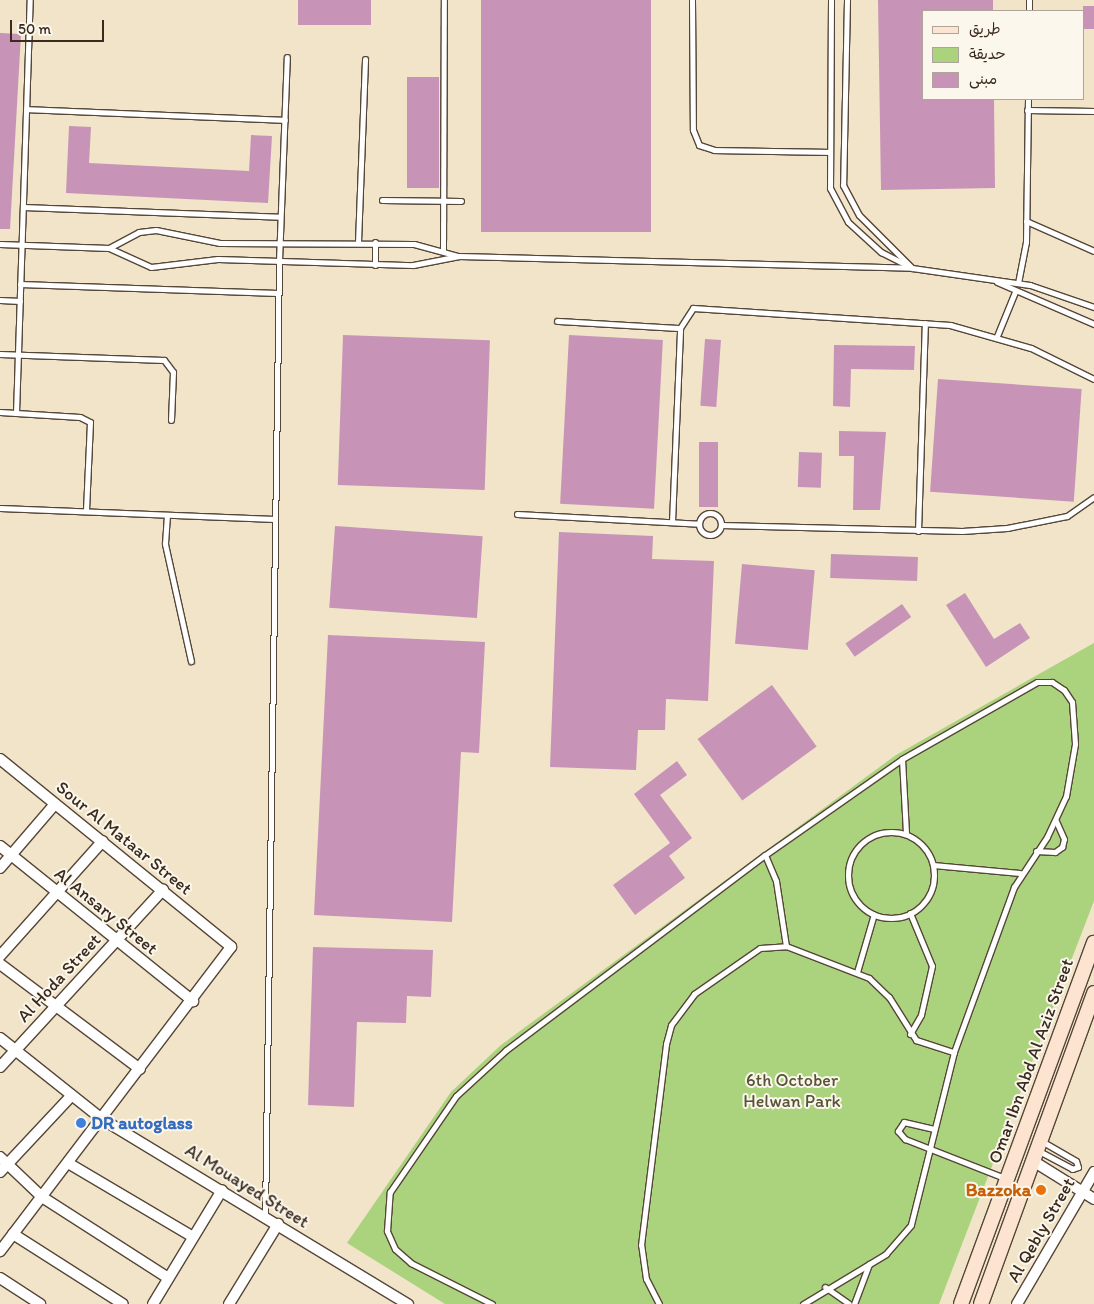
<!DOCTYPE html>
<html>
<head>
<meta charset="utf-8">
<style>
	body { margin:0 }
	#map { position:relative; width:1094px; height:1304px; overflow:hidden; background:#f1e4c9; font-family:Itim,"Playpen Sans Arabic",sans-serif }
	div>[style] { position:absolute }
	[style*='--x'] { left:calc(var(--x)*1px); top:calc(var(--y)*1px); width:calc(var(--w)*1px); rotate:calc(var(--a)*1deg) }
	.green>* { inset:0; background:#abd37e }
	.building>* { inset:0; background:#c794b7; transform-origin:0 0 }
	.roads { filter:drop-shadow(1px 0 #564638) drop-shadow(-1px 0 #564638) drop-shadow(0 1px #564638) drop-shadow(0 -1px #564638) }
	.lane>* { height:5px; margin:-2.5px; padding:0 2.5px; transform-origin:2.5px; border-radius:2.5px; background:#fff }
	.lane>.ring { margin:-2.5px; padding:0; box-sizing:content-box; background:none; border:5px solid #fff; border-radius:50% }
	.street>* { height:10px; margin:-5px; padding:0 5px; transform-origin:5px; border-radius:5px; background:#fff }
	.secondary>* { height:14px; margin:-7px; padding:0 7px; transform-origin:7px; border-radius:7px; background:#fde4d1 }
	.dots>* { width:14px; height:14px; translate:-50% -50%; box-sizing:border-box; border:2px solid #fbf7ec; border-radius:50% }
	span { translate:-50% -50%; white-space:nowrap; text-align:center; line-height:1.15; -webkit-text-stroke:4px #fbf7ec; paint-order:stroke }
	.street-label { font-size:18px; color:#3b2a1e }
	.park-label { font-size:18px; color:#575436 }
	.shop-label { font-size:18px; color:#366cbe; font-weight:700 }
	.left { translate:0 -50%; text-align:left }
	.food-label { font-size:18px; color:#c56008; font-weight:700 }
	.right { translate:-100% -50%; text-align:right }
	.legend { position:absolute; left:922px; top:10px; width:162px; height:90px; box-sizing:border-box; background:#fbf7ec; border:1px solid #aea59a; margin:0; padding:6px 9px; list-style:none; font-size:15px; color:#3b2a1e }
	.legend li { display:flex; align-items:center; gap:10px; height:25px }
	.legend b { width:25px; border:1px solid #aea59a }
	.scale { position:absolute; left:10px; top:20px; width:94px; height:22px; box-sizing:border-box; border:2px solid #3b2a1e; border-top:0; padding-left:6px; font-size:15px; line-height:18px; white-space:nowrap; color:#3b2a1e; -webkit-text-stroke:4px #fbf7ec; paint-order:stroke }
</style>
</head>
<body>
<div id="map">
	<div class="green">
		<i style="clip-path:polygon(1094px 643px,1094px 901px,939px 1304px,445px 1304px,347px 1243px,451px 1092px,501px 1045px,896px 755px)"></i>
	</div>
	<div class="building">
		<i style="left:298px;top:0;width:73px;height:25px"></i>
		<i style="left:481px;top:0;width:170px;height:232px"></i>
		<i style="clip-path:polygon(878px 0,993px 0,993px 11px,923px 11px,923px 99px,994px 99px,995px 188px,881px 190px)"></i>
		<i style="left:1083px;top:6px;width:11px;height:23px"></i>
		<i style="clip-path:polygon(0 33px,21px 34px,10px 229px,0 229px)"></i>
		<i style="left:407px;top:77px;width:32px;height:111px"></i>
		<i style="clip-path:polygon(69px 126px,91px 127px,89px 163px,249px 171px,251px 135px,272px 136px,268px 203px,66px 193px)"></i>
		<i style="left:343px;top:335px;width:147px;height:150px;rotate:2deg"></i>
		<i style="left:569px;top:335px;width:94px;height:169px;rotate:3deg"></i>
		<i style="left:705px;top:339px;width:16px;height:67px;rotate:4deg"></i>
		<i style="clip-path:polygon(834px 345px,915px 346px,914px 370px,851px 369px,850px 407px,833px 406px)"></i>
		<i style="left:938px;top:379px;width:144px;height:113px;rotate:4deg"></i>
		<i style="clip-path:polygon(839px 431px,886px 432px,880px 510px,853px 510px,854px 456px,839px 456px)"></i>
		<i style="left:699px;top:442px;width:19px;height:65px"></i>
		<i style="left:799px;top:452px;width:23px;height:35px;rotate:2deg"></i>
		<i style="left:335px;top:526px;width:148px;height:82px;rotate:4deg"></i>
		<i style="clip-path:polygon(559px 532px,653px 536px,652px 559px,714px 561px,708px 701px,666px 699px,665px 730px,638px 730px,636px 770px,550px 767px)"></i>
		<i style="left:831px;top:554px;width:87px;height:24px;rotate:2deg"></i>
		<i style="left:742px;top:564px;width:73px;height:80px;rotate:5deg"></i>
		<i style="clip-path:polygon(965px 593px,994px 639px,1020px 623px,1030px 638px,986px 667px,946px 605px)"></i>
		<i style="left:902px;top:604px;width:16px;height:69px;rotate:55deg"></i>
		<i style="clip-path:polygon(328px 635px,485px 642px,479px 753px,461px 752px,452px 922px,314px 915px)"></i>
		<i style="left:772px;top:685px;width:76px;height:92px;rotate:54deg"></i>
		<i style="clip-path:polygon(677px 761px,687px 775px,660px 795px,692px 838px,669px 856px,685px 878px,635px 915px,613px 885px,670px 843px,634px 794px)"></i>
		<i style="clip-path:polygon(313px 947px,433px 950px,431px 997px,407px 996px,406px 1023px,357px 1022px,354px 1107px,308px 1105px)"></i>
	</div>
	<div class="roads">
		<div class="lane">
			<i style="--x:692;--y:0;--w:130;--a:89.6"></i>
			<i style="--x:693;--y:130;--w:16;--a:68"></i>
			<i style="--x:699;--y:145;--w:16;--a:18"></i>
			<i style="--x:714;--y:150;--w:116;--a:1"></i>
			<i style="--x:831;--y:0;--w:188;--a:90.3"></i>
			<i style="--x:830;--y:188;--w:38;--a:62"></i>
			<i style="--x:848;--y:222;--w:45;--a:42.3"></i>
			<i style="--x:881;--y:252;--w:30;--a:27"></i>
			<i style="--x:847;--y:0;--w:185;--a:91.2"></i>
			<i style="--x:843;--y:185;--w:34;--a:62"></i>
			<i style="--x:859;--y:215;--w:75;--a:45"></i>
			<i style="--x:1029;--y:11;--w:11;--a:-90"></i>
			<i style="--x:26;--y:109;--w:259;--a:2.4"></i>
			<i style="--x:1027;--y:110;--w:67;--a:0.9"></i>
			<i style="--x:382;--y:200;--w:79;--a:0.7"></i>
			<i style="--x:23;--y:207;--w:257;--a:2.2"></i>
			<i style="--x:1026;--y:221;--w:74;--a:23.8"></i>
			<i style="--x:358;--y:242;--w:183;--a:-87.8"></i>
			<i style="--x:0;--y:244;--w:109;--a:2.1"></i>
			<i style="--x:109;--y:248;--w:46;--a:24.3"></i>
			<i style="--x:151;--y:267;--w:67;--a:-6.8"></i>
			<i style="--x:218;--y:259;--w:195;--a:1.8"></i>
			<i style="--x:413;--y:265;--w:47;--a:-11.1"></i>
			<i style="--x:459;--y:256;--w:453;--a:1.5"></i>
			<i style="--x:912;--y:268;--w:119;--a:8.2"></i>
			<i style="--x:1030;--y:285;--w:68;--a:19"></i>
			<i style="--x:109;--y:248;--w:34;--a:-28"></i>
			<i style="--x:139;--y:232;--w:17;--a:-7"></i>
			<i style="--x:156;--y:230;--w:65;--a:11.5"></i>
			<i style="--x:220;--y:243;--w:194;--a:0.3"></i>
			<i style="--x:414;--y:244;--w:46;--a:15.3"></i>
			<i style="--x:443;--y:250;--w:250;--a:-89.8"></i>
			<i style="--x:375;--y:265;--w:23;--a:-90"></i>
			<i style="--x:997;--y:282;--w:106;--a:23.4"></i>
			<i style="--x:1018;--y:283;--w:42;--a:-79"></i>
			<i style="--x:1026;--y:242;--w:143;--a:-89.2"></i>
			<i style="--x:20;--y:284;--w:258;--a:2"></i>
			<i style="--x:0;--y:300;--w:20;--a:3"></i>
			<i style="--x:557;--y:321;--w:123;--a:3.3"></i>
			<i style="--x:997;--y:336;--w:48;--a:-67.8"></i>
			<i style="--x:0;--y:354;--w:164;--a:2.1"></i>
			<i style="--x:164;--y:360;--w:15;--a:53"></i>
			<i style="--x:173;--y:372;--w:48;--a:92.4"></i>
			<i style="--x:0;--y:412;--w:80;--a:3.6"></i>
			<i style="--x:80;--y:417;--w:11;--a:27"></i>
			<i style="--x:90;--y:422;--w:89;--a:92.6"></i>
			<i style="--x:16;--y:413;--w:413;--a:-88.1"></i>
			<i style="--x:0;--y:508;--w:275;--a:2.3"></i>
			<i class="ring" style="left:699px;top:513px;width:17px;height:17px"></i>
			<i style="--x:517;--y:514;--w:182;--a:3.1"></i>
			<i style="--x:167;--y:515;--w:29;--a:94"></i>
			<i style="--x:165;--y:544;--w:120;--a:77.5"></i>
			<i style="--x:672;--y:522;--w:194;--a:-87.6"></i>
			<i style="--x:680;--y:328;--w:24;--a:-57"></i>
			<i style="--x:693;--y:308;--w:258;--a:3.8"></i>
			<i style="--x:950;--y:325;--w:84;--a:15.9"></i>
			<i style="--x:1031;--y:348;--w:70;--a:26.2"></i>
			<i style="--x:721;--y:525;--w:241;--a:1.4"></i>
			<i style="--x:962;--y:531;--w:45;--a:-3.8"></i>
			<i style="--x:1007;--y:528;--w:61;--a:-11.3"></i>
			<i style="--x:1067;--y:516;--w:33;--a:-35"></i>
			<i style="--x:918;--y:531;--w:208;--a:-88.1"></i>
			<i style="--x:902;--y:759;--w:75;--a:86.9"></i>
			<i class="ring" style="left:848px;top:832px;width:81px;height:81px"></i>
			<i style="--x:1036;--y:851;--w:19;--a:3"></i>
			<i style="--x:1055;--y:852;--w:9;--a:-36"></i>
			<i style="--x:1062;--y:847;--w:8;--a:-76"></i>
			<i style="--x:1064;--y:839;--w:20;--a:-114"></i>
			<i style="--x:765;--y:855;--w:28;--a:67"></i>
			<i style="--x:776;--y:881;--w:66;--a:81.3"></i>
			<i style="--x:933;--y:865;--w:87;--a:5.3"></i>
			<i style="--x:910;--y:913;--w:57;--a:67.5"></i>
			<i style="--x:932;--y:966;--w:50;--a:102.7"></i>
			<i style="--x:921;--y:1015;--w:22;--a:120"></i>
			<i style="--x:857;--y:972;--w:60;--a:-73.7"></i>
			<i style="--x:934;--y:1129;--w:31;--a:-167"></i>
			<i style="--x:904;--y:1122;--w:11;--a:124"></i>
			<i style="--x:898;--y:1131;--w:11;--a:49"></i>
			<i style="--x:905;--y:1139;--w:110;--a:21.4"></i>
			<i style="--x:1037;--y:1150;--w:40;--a:28"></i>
			<i style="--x:1072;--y:1169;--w:6;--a:-18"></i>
			<i style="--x:1078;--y:1167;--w:6;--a:-108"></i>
			<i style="--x:1076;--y:1161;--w:39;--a:-150"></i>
			<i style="--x:265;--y:1216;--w:955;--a:-89.16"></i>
			<i style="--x:279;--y:261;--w:204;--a:-87.8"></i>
			<i style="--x:825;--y:1287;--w:29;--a:35"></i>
			<i style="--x:492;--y:1304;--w:91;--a:-153.2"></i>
			<i style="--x:411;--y:1263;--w:21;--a:-139"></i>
			<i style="--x:395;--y:1249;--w:20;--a:-114"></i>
			<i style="--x:387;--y:1231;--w:39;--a:-86"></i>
			<i style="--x:390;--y:1192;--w:116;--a:-55.5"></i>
			<i style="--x:456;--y:1096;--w:68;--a:-42.6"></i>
			<i style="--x:506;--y:1050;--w:324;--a:-37"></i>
			<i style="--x:765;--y:855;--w:167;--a:-35"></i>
			<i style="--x:902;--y:759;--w:155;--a:-29.7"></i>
			<i style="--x:1037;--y:682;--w:15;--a:0"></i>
			<i style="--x:1052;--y:682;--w:14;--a:34"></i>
			<i style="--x:1064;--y:690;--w:14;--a:56"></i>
			<i style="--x:1072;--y:702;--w:42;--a:85.9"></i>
			<i style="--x:1075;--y:744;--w:53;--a:99.8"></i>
			<i style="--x:1066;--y:796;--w:45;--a:114.9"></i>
			<i style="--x:1047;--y:837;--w:60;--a:123.4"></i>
			<i style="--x:1014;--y:887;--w:176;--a:110"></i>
			<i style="--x:954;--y:1052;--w:178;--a:104"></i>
			<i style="--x:911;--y:1225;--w:38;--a:131"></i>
			<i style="--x:886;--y:1254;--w:97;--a:148.9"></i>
			<i style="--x:659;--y:1304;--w:28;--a:-117"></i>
			<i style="--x:646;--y:1279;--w:34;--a:-98"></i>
			<i style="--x:641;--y:1245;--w:203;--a:-82.9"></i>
			<i style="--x:666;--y:1044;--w:20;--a:-75"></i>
			<i style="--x:671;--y:1025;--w:39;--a:-53"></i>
			<i style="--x:694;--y:994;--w:80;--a:-34.9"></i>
			<i style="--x:760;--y:948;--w:26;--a:-4"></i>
			<i style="--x:786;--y:946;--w:89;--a:21.1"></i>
			<i style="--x:869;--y:978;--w:28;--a:44"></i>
			<i style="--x:889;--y:997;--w:51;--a:57.9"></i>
			<i style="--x:916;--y:1040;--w:40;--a:18"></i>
			<i style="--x:854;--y:1304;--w:43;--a:-69.4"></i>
		</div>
		<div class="street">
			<i style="--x:0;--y:759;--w:298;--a:39.1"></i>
			<i style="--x:231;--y:947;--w:382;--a:127.2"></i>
			<i style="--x:0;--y:846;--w:248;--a:38.8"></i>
			<i style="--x:0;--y:868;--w:84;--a:-49.3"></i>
			<i style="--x:0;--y:956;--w:154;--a:-48.2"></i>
			<i style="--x:0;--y:964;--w:175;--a:36.9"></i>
			<i style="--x:0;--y:1038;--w:130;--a:38.5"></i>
			<i style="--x:102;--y:1119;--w:358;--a:31.2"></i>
			<i style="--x:0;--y:1067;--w:241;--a:-47.4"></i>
			<i style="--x:0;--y:1157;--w:58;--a:43.6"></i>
			<i style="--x:42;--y:1197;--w:150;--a:32.7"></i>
			<i style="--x:1033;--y:1161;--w:72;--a:31.9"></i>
			<i style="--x:68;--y:1163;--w:145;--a:30.6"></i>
			<i style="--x:0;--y:1172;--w:105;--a:-46.9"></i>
			<i style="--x:13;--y:1234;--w:130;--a:32.5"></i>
			<i style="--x:0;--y:1278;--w:48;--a:33"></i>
			<i style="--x:153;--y:1304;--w:133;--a:-58.8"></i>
			<i style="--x:229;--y:1304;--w:94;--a:-58.5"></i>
			<i style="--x:1017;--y:1304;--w:153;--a:-59.7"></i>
		</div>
		<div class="secondary">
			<i style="--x:961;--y:1304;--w:385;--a:-69.8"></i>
			<i style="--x:981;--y:1304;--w:331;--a:-70"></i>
		</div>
	</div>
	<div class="dots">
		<i style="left:81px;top:1123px;background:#3f7fe0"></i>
		<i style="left:1041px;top:1190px;background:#e8710a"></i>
	</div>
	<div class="street-label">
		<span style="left:124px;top:838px;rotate:39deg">Sour Al Mataar Street</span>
		<span style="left:106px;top:911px;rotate:39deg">Al Ansary Street</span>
		<span style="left:59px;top:978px;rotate:-47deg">Al Hoda Street</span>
		<span style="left:1031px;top:1061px;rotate:-70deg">Omar Ibn Abd Al Aziz Street</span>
		<span style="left:247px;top:1186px;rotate:32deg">Al Mouayed Street</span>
		<span style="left:1041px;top:1230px;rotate:-60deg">Al Qebly Street</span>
	</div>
	<div class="park-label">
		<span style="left:792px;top:1091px">6th October<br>Helwan Park</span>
	</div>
	<div class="shop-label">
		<span class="left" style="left:91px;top:1123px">DR autoglass</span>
	</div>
	<div class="food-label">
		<span class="right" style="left:1031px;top:1190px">Bazzoka</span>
	</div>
	<ul class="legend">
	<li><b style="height:6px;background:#fde4d1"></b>طريق</li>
	<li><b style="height:14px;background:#abd37e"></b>حديقة</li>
	<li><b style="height:14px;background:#c794b7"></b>مبنى</li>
	</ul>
	<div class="scale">50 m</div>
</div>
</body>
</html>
